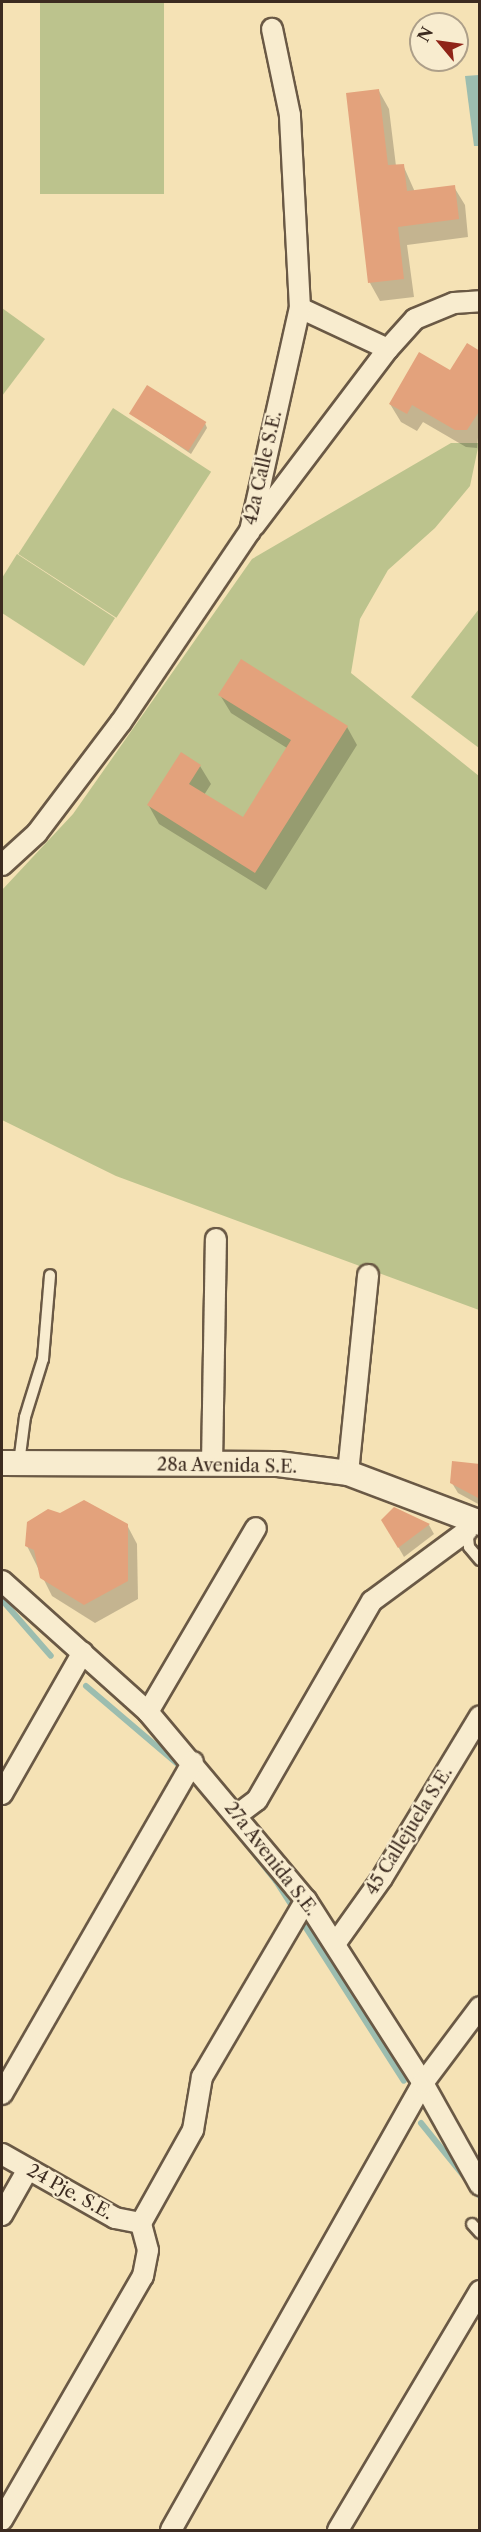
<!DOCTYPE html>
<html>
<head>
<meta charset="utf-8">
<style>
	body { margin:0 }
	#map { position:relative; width:481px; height:2532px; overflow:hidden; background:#f5e2b5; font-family:"Libre Caslon Text",serif }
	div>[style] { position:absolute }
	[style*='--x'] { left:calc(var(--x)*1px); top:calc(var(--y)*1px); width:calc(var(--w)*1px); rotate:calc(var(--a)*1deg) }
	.green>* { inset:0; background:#bcc38d; transform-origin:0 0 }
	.water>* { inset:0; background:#9cbdaf }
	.shadow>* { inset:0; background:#0003 }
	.stream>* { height:6px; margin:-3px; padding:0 3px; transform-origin:3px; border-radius:3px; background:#9cbdaf }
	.building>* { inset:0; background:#e3a27c; transform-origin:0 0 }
	.roads { filter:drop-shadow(2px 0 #6a5945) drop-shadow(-2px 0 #6a5945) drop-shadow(0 2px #6a5945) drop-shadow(0 -2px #6a5945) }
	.service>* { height:10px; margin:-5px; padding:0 5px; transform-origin:5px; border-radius:5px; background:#f8eccf }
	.minor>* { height:20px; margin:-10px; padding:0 10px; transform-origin:10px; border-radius:10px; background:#f8eccf }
	.tertiary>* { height:24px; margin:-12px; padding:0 12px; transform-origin:12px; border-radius:12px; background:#f8eccf }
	span { translate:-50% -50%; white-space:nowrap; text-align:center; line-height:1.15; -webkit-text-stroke:4.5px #f8eccf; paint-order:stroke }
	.street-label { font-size:18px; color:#3c2b20 }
	.frame { position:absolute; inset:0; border:3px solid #3c2b20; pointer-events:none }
	.north { position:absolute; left:409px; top:12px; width:60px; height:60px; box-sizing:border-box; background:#f8eccf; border:2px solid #ad9f89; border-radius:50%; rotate:299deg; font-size:16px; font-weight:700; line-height:24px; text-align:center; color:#3c2b20 }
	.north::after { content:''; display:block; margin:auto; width:21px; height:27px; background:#8f2418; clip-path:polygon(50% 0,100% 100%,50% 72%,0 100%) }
</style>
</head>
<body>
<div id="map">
	<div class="green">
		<i style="left:40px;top:2px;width:124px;height:192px"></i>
		<i style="clip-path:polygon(2px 308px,45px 339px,2px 396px)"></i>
		<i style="left:113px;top:408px;width:117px;height:174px;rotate:33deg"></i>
		<i style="clip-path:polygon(451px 443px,479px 443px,470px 486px,435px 528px,388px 570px,360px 619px,351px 673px,479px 776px,479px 1310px,116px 1176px,2px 1120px,2px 890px,73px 814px,252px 559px)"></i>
		<i style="clip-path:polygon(17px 554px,115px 618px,84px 666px,2px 613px,2px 578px)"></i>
		<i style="clip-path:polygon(479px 609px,479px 748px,411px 697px)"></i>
	</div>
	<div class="water">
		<i style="clip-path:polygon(479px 75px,479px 146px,474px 146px,465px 76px)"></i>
	</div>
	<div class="shadow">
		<i style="clip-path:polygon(379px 91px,389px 109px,396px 166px,403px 165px,415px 192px,454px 187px,465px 205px,468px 237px,407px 245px,414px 297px,380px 301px,370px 283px)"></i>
		<i style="clip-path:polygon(471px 395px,480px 418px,477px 448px,466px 447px,423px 422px,417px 431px,401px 422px,390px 404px)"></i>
		<i style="clip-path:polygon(130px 413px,205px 423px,207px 428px,191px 454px)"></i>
		<i style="clip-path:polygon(220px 695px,347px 727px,357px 745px,266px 890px,159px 824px,149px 806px,200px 766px,211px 784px,204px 795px,243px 819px,287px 748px,231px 713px)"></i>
		<i style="clip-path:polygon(480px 1465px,480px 1505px,458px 1493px,452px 1483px)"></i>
		<i style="clip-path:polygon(394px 1509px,429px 1525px,434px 1534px,404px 1557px,383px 1520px)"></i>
		<i style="clip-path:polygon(127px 1525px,137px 1544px,138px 1599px,95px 1623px,52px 1596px,27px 1546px)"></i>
	</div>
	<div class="stream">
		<i style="--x:2;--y:1600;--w:74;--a:48.8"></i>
		<i style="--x:86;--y:1686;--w:123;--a:40.4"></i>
		<i style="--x:245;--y:1842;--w:50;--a:51.5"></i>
		<i style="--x:276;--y:1881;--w:237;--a:57.4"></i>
		<i style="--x:421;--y:2123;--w:94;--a:51.1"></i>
	</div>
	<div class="building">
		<i style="clip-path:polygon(379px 89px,388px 165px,404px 164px,407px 191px,455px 185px,459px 219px,398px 227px,404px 279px,368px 283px,346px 93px)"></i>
		<i style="clip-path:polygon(467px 343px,480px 351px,480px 410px,467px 430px,455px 430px,412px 405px,407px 414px,389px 404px,419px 352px,450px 370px)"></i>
		<i style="left:147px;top:385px;width:70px;height:34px;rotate:32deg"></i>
		<i style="clip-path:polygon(241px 659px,348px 726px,255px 873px,147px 805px,181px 752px,201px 765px,189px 784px,243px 817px,291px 740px,218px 695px)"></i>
		<i style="clip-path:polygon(452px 1461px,480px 1464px,480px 1499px,450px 1483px)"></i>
		<i style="clip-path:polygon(84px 1500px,128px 1524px,128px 1581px,84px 1605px,40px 1578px,34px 1550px,25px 1546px,27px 1522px,48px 1509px,60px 1513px)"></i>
		<i style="clip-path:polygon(394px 1507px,430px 1524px,398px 1548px,381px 1520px)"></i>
	</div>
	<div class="roads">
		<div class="service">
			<i style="--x:19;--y:1463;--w:46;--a:-82.6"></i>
			<i style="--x:25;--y:1417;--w:61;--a:-72.8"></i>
			<i style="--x:43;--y:1359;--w:84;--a:-85.2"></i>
			<i style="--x:467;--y:1528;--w:19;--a:84"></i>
			<i style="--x:469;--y:1547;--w:17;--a:50"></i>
			<i style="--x:472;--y:2224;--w:12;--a:48"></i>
		</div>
		<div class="minor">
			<i style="--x:300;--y:308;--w:97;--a:25"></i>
			<i style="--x:254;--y:526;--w:222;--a:-52.9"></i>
			<i style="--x:388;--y:349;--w:40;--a:-48"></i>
			<i style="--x:415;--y:319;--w:42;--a:-22.3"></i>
			<i style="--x:454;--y:303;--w:26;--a:-4"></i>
			<i style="--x:2;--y:865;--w:47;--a:-42.4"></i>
			<i style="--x:37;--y:833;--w:139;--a:-52.9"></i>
			<i style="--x:121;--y:722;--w:230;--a:-56"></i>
			<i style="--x:250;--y:531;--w:229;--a:-77.4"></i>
			<i style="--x:300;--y:308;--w:193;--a:-93"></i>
			<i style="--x:290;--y:115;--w:88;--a:-101.8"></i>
			<i style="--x:212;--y:1464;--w:225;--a:-89"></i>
			<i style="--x:348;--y:1473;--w:199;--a:-84.2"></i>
			<i style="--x:2;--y:1581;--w:196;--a:41.9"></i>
			<i style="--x:148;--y:1712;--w:246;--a:50"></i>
			<i style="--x:306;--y:1900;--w:217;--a:57.4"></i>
			<i style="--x:423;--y:2083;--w:117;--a:60.8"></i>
			<i style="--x:148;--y:1712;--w:213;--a:-59.6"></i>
			<i style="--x:2;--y:1794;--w:163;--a:-60.3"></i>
			<i style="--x:237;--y:1815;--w:25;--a:-37"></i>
			<i style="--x:257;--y:1800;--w:230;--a:-60"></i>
			<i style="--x:372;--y:1601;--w:118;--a:-36.4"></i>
			<i style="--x:335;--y:1944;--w:81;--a:-54.5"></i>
			<i style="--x:382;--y:1878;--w:189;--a:-58.8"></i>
			<i style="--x:2;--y:2094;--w:383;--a:-60.1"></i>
			<i style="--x:2;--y:2154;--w:130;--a:29.5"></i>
			<i style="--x:115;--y:2218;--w:26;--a:11"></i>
			<i style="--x:2;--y:2215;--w:53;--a:-60.5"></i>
			<i style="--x:2;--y:2520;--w:282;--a:-60"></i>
			<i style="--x:143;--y:2276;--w:26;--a:-79"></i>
			<i style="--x:148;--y:2250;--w:28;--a:-105"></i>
			<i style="--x:141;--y:2223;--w:107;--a:-60.8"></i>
			<i style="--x:193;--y:2130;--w:54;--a:-80.4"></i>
			<i style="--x:202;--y:2077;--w:205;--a:-59.6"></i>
			<i style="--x:171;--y:2530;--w:513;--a:-60.59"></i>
			<i style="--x:423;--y:2083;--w:95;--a:-53.1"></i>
			<i style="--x:338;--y:2530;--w:278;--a:-59.3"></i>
		</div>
		<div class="tertiary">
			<i style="--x:2;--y:1463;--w:276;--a:0.2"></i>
			<i style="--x:278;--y:1464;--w:71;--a:7.3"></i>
			<i style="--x:348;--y:1473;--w:141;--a:20.7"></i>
		</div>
	</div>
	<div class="street-label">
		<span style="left:263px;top:468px;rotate:-77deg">42a Calle S.E.</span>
		<span style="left:227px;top:1466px;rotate:1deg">28a Avenida S.E.</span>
		<span style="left:409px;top:1831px;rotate:-58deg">45 Callejuela S.E.</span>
		<span style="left:271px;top:1859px;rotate:52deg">27a Avenida S.E.</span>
		<span style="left:70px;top:2192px;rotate:29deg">24 Pje. S.E.</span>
	</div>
	<div class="frame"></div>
	<div class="north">N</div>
</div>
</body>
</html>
